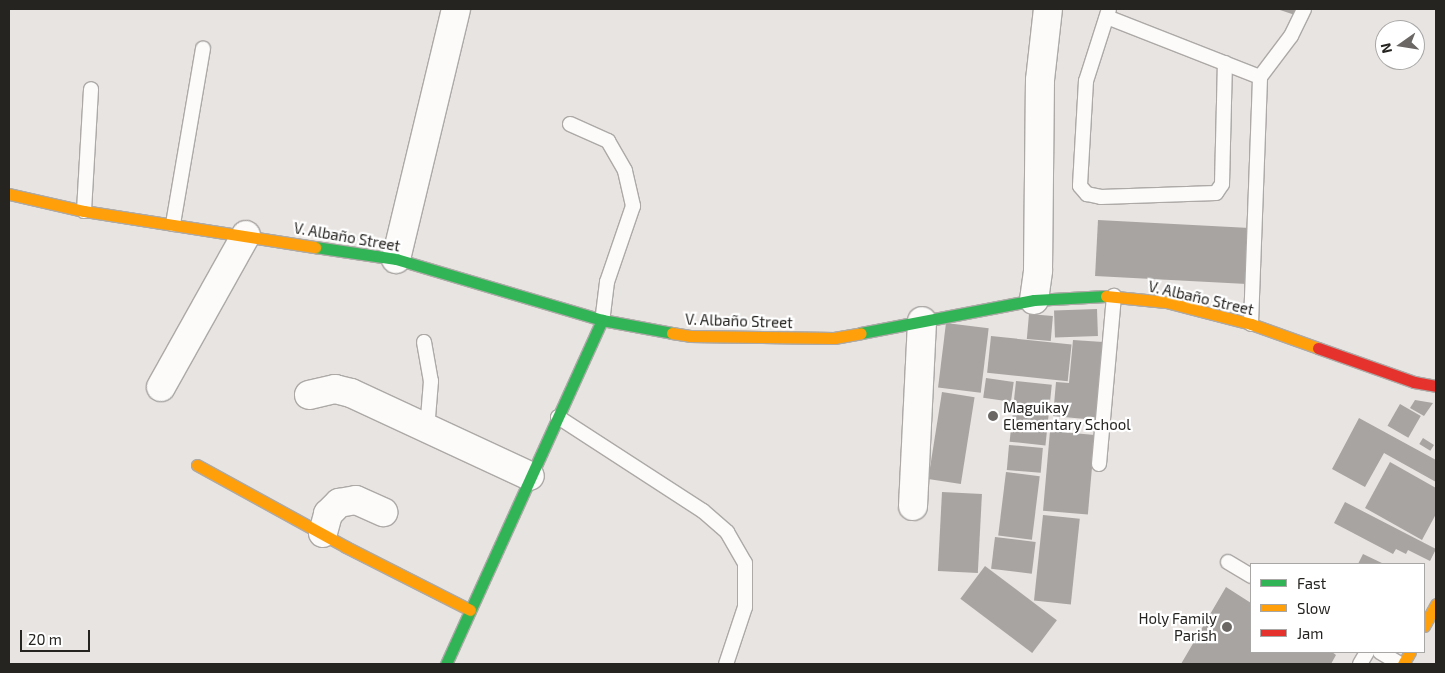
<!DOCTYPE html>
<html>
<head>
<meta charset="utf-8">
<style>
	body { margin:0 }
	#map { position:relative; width:1445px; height:673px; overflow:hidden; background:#e8e4e1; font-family:"Exo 2",sans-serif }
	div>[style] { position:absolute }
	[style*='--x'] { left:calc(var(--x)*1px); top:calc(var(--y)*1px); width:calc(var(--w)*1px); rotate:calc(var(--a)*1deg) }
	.building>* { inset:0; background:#a7a4a2; transform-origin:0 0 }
	.roads { filter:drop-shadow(1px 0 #aca9a7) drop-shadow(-1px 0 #aca9a7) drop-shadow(0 1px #aca9a7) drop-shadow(0 -1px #aca9a7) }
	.lane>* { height:14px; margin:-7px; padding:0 7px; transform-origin:7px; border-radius:7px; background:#fcfbfa }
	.street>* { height:28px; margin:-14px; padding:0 14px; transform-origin:14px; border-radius:14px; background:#fcfbfa }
	.fast>* { height:11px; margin:-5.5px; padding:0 5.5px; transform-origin:5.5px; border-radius:5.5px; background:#30b455 }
	.slow>* { height:11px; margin:-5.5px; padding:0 5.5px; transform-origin:5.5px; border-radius:5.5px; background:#ff9f0a }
	.jam>* { height:11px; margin:-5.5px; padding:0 5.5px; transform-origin:5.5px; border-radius:5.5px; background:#e5322d }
	.dots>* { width:14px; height:14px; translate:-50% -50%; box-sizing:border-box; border:2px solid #fff; border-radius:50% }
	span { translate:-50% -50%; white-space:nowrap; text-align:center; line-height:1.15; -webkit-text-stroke:4.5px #fff; paint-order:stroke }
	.street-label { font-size:15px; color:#262421 }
	.poi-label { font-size:15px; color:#262421 }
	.left { translate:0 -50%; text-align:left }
	.right { translate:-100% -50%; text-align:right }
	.frame { position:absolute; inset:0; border:10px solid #262421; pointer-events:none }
	.legend { position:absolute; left:1250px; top:563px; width:175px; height:90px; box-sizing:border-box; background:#fff; border:1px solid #a8a7a6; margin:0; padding:6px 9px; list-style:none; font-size:15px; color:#262421 }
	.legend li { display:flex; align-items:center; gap:10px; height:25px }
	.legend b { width:25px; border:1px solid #a8a7a6 }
	.north { position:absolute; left:1375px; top:20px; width:50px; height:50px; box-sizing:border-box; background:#fff; border:1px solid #a8a7a6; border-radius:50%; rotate:257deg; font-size:14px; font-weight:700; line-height:20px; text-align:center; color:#262421 }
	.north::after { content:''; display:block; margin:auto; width:18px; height:22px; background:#6a6764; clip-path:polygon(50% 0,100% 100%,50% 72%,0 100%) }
	.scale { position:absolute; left:20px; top:630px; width:70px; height:22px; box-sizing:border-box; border:2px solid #262421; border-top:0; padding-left:6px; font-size:15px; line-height:18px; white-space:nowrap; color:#262421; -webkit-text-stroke:4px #fff; paint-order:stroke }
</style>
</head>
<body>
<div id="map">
	<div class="building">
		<i style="clip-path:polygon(1277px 9px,1297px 9px,1295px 15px)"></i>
		<i style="left:1098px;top:220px;width:152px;height:56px;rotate:3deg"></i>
		<i style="left:1097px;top:309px;width:27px;height:43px;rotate:88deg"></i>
		<i style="left:1029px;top:314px;width:24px;height:25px;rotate:5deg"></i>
		<i style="left:946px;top:323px;width:43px;height:65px;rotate:7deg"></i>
		<i style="left:991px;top:336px;width:81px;height:37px;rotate:6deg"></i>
		<i style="clip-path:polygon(1073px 340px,1103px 342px,1096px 420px,1053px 416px,1056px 382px,1069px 383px)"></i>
		<i style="left:986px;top:378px;width:28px;height:20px;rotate:8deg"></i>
		<i style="left:1016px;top:381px;width:36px;height:61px;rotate:6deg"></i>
		<i style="left:942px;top:392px;width:33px;height:88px;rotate:9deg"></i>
		<i style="clip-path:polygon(1415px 400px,1433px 403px,1424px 416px,1410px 408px)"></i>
		<i style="left:1400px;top:404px;width:24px;height:25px;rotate:30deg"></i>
		<i style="clip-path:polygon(1359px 418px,1436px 460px,1436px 482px,1384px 453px,1365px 487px,1332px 469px)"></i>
		<i style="left:1050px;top:431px;width:45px;height:80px;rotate:5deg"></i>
		<i style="left:1423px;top:438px;width:13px;height:7px;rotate:32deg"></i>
		<i style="left:1009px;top:445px;width:34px;height:25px;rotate:5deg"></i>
		<i style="clip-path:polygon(1390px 462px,1436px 488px,1436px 514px,1422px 540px,1365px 508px)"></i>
		<i style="left:1006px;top:472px;width:34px;height:64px;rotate:7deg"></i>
		<i style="left:942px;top:492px;width:40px;height:79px;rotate:3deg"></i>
		<i style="clip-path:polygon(1345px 502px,1436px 549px,1430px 561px,1408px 550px,1406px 554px,1396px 549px,1393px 554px,1334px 523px)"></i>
		<i style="left:1043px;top:515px;width:37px;height:86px;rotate:6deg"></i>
		<i style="left:995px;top:537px;width:41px;height:32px;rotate:7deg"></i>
		<i style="clip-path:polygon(1363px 554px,1384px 564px,1358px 564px)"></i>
		<i style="left:985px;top:566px;width:90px;height:41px;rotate:37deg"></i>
		<i style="clip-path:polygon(1226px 587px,1251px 603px,1251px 652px,1332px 652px,1336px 655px,1331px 664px,1181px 664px)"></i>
	</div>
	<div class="roads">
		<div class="lane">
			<i style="--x:1109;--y:9;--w:76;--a:107.7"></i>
			<i style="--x:1086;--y:81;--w:105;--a:93.3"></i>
			<i style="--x:1080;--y:186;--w:11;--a:49"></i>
			<i style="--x:1087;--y:194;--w:14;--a:12"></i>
			<i style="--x:1101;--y:197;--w:115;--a:-2"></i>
			<i style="--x:1216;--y:193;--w:11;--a:-56"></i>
			<i style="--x:1222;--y:184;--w:121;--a:-88.6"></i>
			<i style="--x:1107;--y:17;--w:164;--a:21.4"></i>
			<i style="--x:570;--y:124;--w:42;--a:24.1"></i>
			<i style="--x:608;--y:141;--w:34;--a:60"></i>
			<i style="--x:625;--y:171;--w:36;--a:77"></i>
			<i style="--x:633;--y:206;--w:80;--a:108.9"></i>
			<i style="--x:607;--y:282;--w:38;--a:97"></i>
			<i style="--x:84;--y:211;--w:122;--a:-86.7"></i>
			<i style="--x:173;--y:224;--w:178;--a:-80.3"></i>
			<i style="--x:1251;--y:324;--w:247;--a:-87.9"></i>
			<i style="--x:1260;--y:77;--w:51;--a:-52.9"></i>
			<i style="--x:1291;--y:36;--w:30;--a:-64"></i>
			<i style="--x:424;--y:342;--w:40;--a:80"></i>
			<i style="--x:431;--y:381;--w:49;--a:94.7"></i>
			<i style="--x:558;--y:417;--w:173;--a:33"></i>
			<i style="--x:703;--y:511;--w:32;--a:41"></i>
			<i style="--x:727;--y:532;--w:36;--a:60"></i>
			<i style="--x:745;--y:563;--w:44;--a:90"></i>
			<i style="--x:745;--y:607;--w:60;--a:108.4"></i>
			<i style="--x:1099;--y:464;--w:169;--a:-84.9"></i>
			<i style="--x:1228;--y:562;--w:27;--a:31"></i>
			<i style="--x:1380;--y:652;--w:23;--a:31"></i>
			<i style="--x:1360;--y:664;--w:14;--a:-60"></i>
		</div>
		<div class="street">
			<i style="--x:396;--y:259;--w:257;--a:-76.5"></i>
			<i style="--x:1034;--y:300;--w:30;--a:-82"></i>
			<i style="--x:1038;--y:270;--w:190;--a:-89.4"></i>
			<i style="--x:1040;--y:80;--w:71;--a:-83.6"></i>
			<i style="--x:161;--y:387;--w:174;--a:-60.8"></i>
			<i style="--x:309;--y:395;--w:27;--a:-13"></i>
			<i style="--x:335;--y:389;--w:16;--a:14"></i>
			<i style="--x:351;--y:393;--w:197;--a:24.9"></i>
			<i style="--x:913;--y:506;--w:185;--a:-87.2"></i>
			<i style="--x:323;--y:533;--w:20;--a:-75"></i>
			<i style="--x:328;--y:514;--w:16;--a:-45"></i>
			<i style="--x:339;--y:503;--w:17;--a:-10"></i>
			<i style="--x:356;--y:500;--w:30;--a:24"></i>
		</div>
		<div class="fast">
			<i style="--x:315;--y:247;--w:82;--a:8.4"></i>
			<i style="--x:396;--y:259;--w:215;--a:16.5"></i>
			<i style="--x:602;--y:320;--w:71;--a:10.5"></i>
			<i style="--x:861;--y:333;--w:176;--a:-10.8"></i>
			<i style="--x:1034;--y:300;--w:72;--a:-3.2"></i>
			<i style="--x:446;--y:664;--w:378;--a:-65.6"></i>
		</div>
		<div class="slow">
			<i style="--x:9;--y:194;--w:77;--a:12.8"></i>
			<i style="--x:84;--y:211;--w:234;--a:8.9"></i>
			<i style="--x:1106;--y:296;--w:60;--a:5.7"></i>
			<i style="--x:1166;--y:302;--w:88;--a:14.5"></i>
			<i style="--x:1251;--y:324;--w:71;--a:19.7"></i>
			<i style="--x:672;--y:333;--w:18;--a:9"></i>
			<i style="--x:690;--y:336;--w:144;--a:0.8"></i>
			<i style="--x:834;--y:338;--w:27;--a:-10"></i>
			<i style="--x:197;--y:465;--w:170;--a:28.8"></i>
			<i style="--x:346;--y:547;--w:139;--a:26.9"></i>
			<i style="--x:1424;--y:626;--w:25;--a:-61"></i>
			<i style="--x:1403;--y:664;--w:14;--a:-60"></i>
		</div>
		<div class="jam">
			<i style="--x:1318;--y:348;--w:102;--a:19.5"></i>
			<i style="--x:1414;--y:382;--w:22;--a:10"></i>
		</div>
	</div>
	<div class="dots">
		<i style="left:993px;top:416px;background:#6a6764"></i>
		<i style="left:1227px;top:627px;background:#6a6764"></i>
	</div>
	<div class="street-label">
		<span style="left:347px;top:237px;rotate:10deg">V. Albaño Street</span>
		<span style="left:1201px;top:298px;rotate:13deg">V. Albaño Street</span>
		<span style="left:739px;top:321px;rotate:2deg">V. Albaño Street</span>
	</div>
	<div class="poi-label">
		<span class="left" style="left:1003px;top:416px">Maguikay<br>Elementary School</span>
		<span class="right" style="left:1217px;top:627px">Holy Family<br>Parish</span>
	</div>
	<div class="frame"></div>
	<ul class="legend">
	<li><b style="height:6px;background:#30b455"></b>Fast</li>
	<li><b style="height:6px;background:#ff9f0a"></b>Slow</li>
	<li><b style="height:6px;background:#e5322d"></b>Jam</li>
	</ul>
	<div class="north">N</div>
	<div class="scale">20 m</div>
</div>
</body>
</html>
